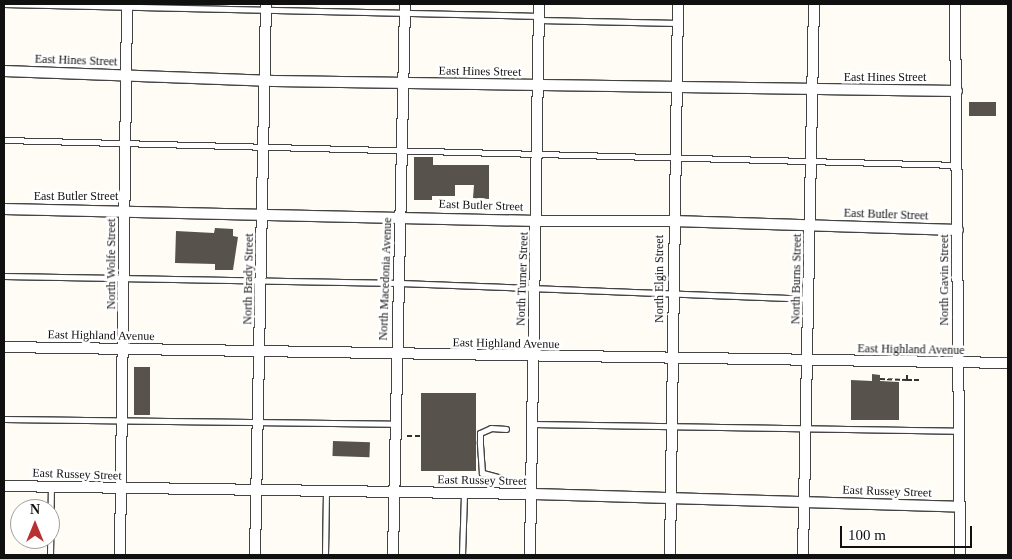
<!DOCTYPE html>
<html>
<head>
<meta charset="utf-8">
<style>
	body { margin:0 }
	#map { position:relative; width:1012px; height:559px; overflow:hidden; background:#fefcf4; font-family:Georgia,serif }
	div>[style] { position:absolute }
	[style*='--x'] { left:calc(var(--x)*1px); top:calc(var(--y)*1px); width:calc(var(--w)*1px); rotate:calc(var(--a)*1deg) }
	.building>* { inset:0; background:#58524d; transform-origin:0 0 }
	.path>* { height:2px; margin-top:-1px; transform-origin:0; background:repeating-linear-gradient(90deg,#323232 0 5px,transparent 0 7.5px) }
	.roads { filter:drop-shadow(1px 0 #434343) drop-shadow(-1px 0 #434343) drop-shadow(0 1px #434343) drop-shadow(0 -1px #434343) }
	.lane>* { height:5px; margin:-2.5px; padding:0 2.5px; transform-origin:2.5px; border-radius:2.5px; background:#fff }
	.street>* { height:10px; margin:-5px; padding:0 5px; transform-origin:5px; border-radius:5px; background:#fff }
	span { translate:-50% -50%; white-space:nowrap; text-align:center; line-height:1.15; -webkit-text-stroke:5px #fff; paint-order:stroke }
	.street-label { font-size:12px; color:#101010 }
	.frame { position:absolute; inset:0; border:5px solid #101010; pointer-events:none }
	.north { position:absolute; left:10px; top:499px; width:50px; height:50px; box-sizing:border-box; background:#fff; border:1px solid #9f9f9f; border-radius:50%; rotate:0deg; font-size:14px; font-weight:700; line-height:20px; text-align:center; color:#101010 }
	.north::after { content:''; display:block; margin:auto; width:18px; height:22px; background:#b93033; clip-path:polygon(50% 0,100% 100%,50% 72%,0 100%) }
	.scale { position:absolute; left:840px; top:526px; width:132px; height:22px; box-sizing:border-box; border:2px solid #101010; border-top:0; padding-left:6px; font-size:15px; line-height:18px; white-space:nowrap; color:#101010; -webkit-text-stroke:4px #fff; paint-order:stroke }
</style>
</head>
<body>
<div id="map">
	<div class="building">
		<i style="left:969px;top:102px;width:27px;height:14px"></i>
		<i style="clip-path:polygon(414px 157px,433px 157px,433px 165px,489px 165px,489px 199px,473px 198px,474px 185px,455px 185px,455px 196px,432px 196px,432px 200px,414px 200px)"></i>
		<i style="clip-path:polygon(215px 228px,233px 229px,233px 236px,238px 237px,233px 270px,215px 270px,215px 264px,175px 263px,176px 231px,214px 233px)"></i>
		<i style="left:134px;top:367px;width:16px;height:48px"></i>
		<i style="clip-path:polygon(872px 374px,880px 375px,880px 381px,899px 382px,899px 420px,851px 420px,851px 380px,872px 381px)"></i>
		<i style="left:421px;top:393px;width:55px;height:78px"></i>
		<i style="left:333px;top:441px;width:37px;height:15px;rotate:2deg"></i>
	</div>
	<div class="path">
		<i style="--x:880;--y:379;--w:27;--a:2"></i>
		<i style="--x:907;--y:380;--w:7;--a:-90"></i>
		<i style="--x:907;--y:380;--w:12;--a:0"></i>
		<i style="--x:407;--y:436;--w:14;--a:0"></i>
	</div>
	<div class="roads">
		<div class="lane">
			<i style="--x:4;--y:4;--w:535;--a:1.28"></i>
			<i style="--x:539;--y:20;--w:139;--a:1.2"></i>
			<i style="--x:4;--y:140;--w:953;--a:1.5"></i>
			<i style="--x:4;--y:276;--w:396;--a:1"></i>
			<i style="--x:400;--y:283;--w:408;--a:2.2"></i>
			<i style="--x:4;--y:419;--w:390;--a:0.7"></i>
			<i style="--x:532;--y:424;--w:426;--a:0.9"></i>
			<i style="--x:505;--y:479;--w:24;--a:-165"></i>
			<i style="--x:482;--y:473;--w:31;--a:-94"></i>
			<i style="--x:480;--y:442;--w:9;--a:-90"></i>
			<i style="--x:480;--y:433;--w:12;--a:-24"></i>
			<i style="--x:491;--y:428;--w:15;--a:4"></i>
			<i style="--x:50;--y:555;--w:68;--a:-89.2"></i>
			<i style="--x:325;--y:555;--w:64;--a:-89.1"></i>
			<i style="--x:462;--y:555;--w:61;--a:-88.1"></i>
		</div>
		<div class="street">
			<i style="--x:955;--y:4;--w:551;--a:89.48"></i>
			<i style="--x:4;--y:71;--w:270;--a:2.1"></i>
			<i style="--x:274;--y:81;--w:683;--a:0.84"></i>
			<i style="--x:4;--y:209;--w:533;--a:1.29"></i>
			<i style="--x:537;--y:221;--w:136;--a:0"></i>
			<i style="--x:673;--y:221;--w:285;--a:1.8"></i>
			<i style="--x:4;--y:347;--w:1004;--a:0.91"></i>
			<i style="--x:4;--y:486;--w:527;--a:0.87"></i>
			<i style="--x:531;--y:494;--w:429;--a:1.7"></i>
			<i style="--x:120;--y:555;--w:551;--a:-89.27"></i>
			<i style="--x:255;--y:555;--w:551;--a:-88.86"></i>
			<i style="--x:393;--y:555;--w:551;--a:-88.75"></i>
			<i style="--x:530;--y:555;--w:551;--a:-89.06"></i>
			<i style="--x:670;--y:555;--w:551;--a:-89.17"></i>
			<i style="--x:803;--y:555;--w:551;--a:-88.86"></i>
		</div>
	</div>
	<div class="street-label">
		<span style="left:76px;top:61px;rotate:2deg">East Hines Street</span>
		<span style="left:480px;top:72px;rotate:1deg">East Hines Street</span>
		<span style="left:885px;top:78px">East Hines Street</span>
		<span style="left:76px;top:197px">East Butler Street</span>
		<span style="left:481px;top:206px;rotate:2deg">East Butler Street</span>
		<span style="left:886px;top:215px;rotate:2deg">East Butler Street</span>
		<span style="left:112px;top:264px;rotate:-90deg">North Wolfe Street</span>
		<span style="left:249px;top:279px;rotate:-89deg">North Brady Street</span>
		<span style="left:386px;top:279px;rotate:-88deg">North Macedonia Avenue</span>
		<span style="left:523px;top:279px;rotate:-88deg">North Turner Street</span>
		<span style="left:660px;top:279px;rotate:-90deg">North Elgin Street</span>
		<span style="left:797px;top:279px;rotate:-89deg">North Burns Street</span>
		<span style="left:945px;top:280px;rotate:-90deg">North Gavin Street</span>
		<span style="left:101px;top:336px;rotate:1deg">East Highland Avenue</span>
		<span style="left:506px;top:344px;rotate:1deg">East Highland Avenue</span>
		<span style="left:911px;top:350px;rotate:1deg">East Highland Avenue</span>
		<span style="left:77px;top:475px;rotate:2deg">East Russey Street</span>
		<span style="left:482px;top:481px;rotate:1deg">East Russey Street</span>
		<span style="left:887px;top:492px;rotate:2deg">East Russey Street</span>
	</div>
	<div class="frame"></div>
	<div class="north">N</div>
	<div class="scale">100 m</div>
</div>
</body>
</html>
